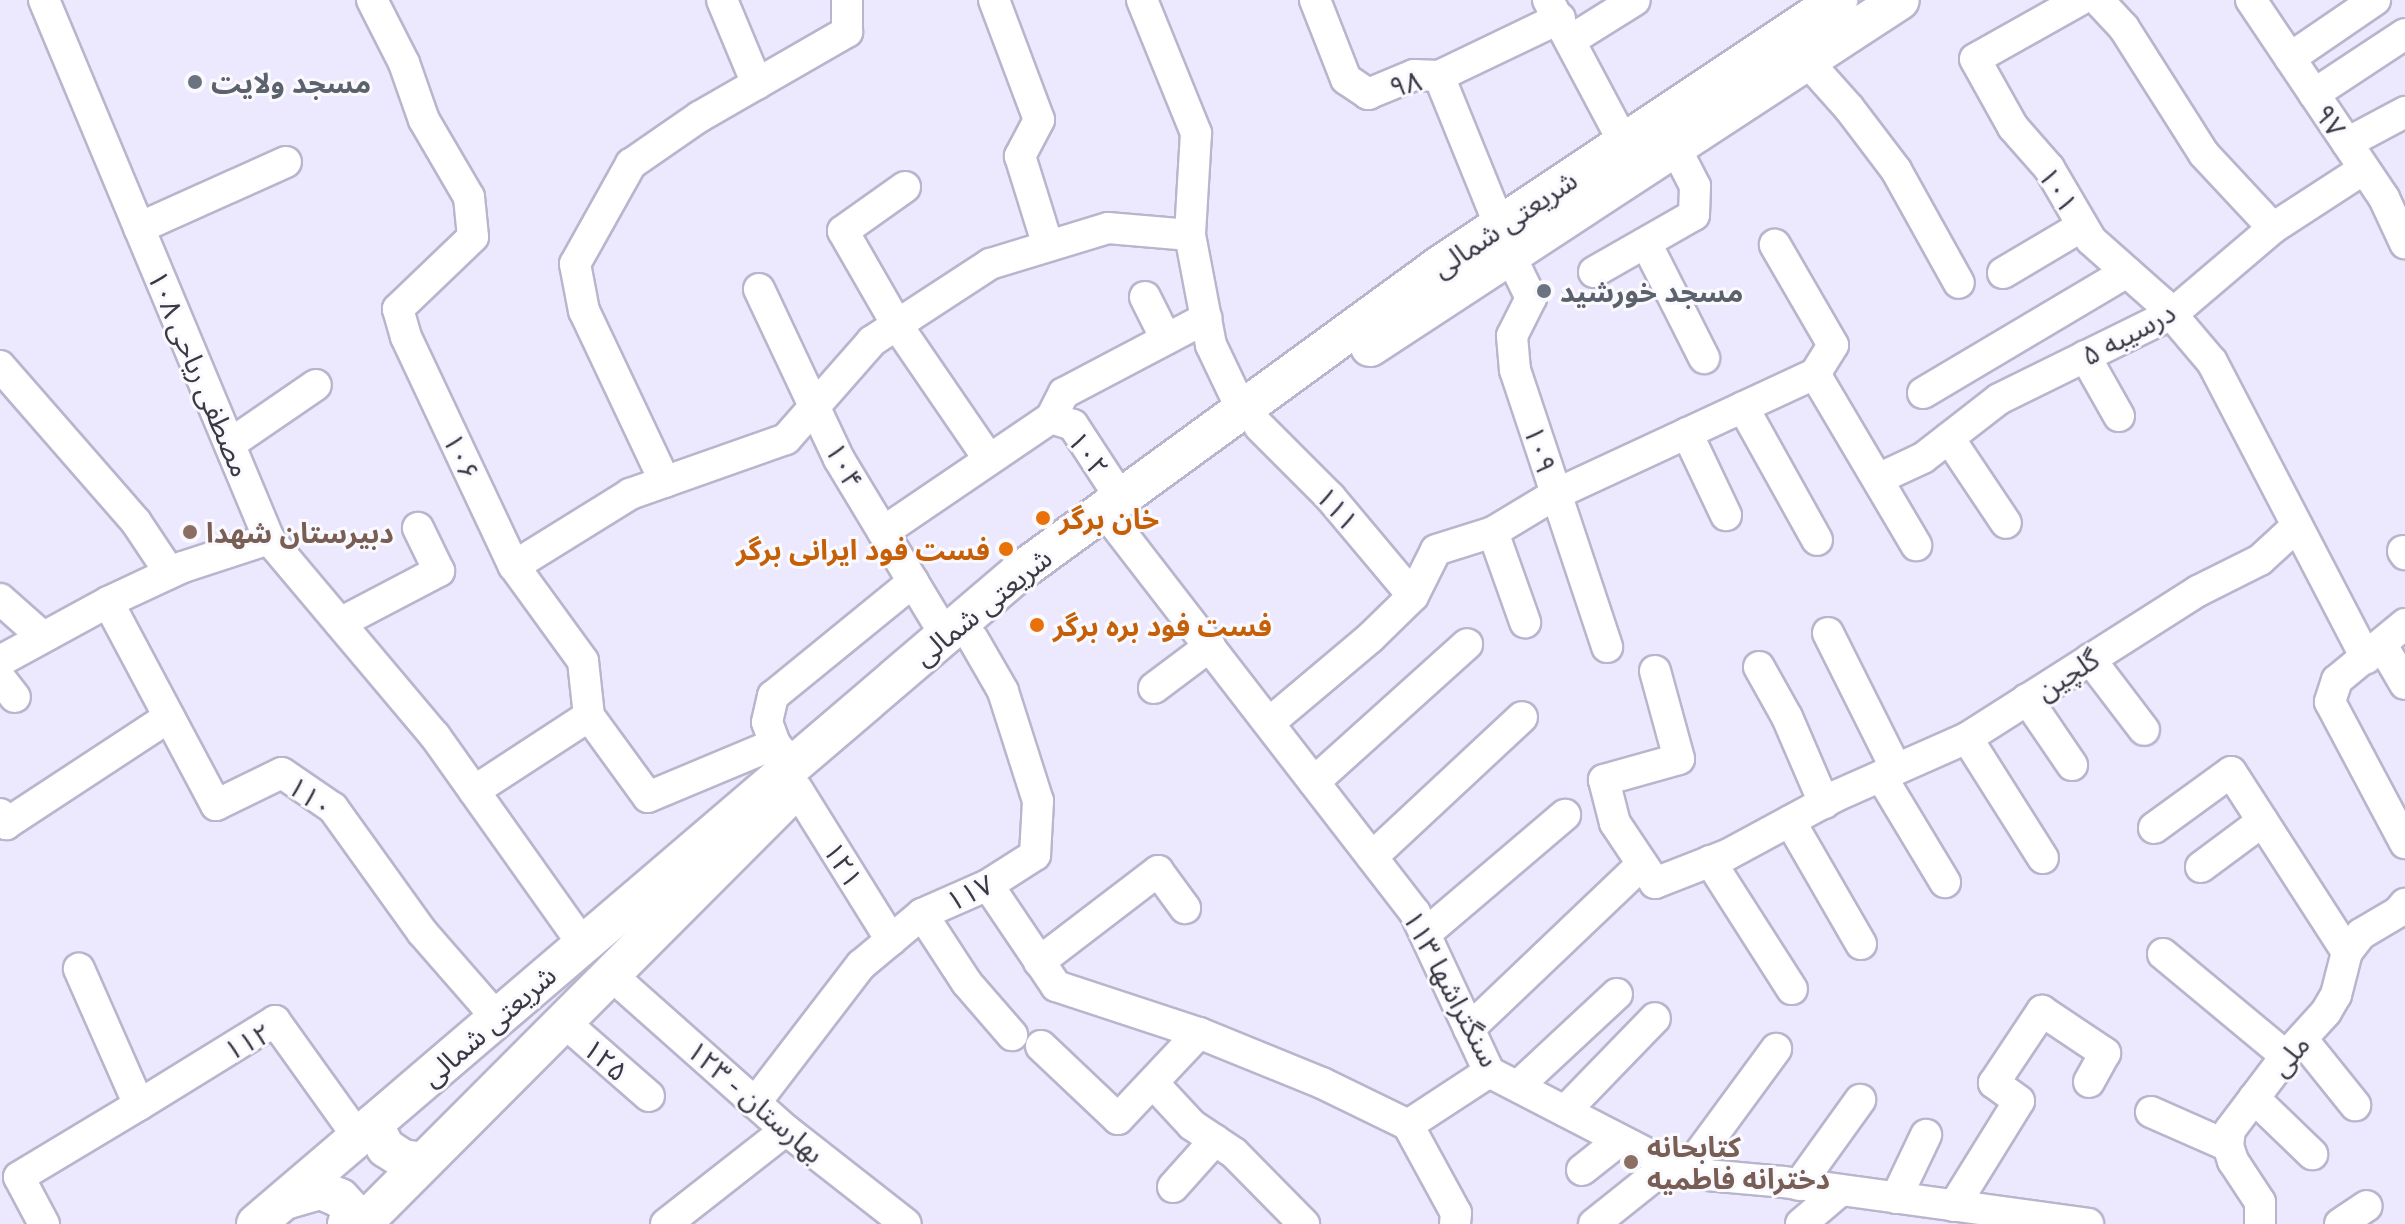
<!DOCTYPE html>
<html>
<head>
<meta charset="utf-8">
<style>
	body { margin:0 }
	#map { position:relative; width:2405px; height:1224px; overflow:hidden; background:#ece9fe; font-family:"Noto Serif","Noto Sans Arabic",serif }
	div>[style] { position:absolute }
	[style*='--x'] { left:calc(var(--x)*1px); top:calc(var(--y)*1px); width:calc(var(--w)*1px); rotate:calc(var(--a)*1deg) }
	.roads { filter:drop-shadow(2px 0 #b9b5cd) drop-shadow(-2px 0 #b9b5cd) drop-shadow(0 2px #b9b5cd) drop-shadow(0 -2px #b9b5cd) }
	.minor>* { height:30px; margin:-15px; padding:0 15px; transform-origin:15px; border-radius:15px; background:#fff }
	.major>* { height:38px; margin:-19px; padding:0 19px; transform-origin:19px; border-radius:19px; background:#fff }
	.dots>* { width:22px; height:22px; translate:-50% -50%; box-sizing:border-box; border:4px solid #f9f9fe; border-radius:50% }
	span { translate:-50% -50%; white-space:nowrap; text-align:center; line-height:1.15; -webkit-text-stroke:6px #f9f9fe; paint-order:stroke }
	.worship-label { font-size:28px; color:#5b616d; font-weight:700 }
	.left { translate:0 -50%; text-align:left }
	.street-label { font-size:28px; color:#3a3943 }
	.food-label { font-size:28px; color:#c56008; font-weight:700 }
	.right { translate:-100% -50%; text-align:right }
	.education-label { font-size:28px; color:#785e54; font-weight:700 }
</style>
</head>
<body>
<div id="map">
	<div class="roads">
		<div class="minor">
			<i style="--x:44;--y:0;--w:584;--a:67.34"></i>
			<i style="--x:269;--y:539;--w:258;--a:49.9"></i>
			<i style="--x:435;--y:736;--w:255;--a:54.6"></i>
			<i style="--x:372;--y:0;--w:71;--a:63.1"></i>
			<i style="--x:404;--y:63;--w:60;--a:70.7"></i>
			<i style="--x:424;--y:120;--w:89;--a:59.7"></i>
			<i style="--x:469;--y:197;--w:40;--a:84.3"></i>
			<i style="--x:473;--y:237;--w:104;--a:136.2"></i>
			<i style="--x:398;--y:309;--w:29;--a:74"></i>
			<i style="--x:406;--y:337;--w:253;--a:64.8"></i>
			<i style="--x:514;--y:566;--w:117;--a:54"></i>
			<i style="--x:583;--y:661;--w:55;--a:83.8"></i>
			<i style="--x:589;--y:716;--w:100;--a:53.9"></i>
			<i style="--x:648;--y:797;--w:138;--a:-22.7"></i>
			<i style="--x:722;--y:0;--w:91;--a:67.4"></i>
			<i style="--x:994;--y:0;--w:128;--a:69.4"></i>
			<i style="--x:1039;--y:120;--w:41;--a:117.8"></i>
			<i style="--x:1020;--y:156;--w:94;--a:72.7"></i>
			<i style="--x:1142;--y:0;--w:144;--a:67.9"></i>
			<i style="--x:1196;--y:133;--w:102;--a:93.4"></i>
			<i style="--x:1190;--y:235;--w:112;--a:79.2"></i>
			<i style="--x:1211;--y:345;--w:70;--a:64.5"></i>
			<i style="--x:1315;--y:0;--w:85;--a:68.6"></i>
			<i style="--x:1346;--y:79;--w:27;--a:34"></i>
			<i style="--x:1368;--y:94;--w:50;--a:-22.4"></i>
			<i style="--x:1414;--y:75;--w:25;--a:2"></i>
			<i style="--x:1439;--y:76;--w:162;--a:67.9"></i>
			<i style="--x:1548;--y:0;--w:162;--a:62"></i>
			<i style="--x:2080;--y:0;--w:120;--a:150.7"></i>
			<i style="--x:1975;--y:59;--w:78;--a:60.8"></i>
			<i style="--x:2013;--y:127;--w:55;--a:48.7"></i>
			<i style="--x:2049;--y:168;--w:83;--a:59.7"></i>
			<i style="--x:2091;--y:240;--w:95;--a:41.6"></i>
			<i style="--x:2162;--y:303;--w:77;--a:49.7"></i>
			<i style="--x:2212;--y:362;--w:334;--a:62.5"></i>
			<i style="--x:2098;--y:0;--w:38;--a:47"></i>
			<i style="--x:2124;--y:28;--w:149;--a:57.6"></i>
			<i style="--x:2204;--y:154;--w:101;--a:47"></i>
			<i style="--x:2251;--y:0;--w:239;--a:56.1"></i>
			<i style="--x:2384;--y:198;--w:50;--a:65"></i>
			<i style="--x:1571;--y:40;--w:75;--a:-32"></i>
			<i style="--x:2290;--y:58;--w:103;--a:-34.3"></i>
			<i style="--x:1807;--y:61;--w:63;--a:48.2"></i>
			<i style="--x:1849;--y:108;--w:78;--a:52.8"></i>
			<i style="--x:1896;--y:170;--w:129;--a:60.9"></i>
			<i style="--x:1439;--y:76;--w:134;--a:-25.6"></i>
			<i style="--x:2314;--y:94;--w:109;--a:-33.4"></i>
			<i style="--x:2347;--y:143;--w:66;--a:-28.1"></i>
			<i style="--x:905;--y:187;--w:76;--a:144.6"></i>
			<i style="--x:843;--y:231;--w:108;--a:60.1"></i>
			<i style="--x:897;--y:325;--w:161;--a:55.6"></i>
			<i style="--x:139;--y:228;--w:161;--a:-24.2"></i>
			<i style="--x:1646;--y:243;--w:129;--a:63.2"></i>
			<i style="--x:1510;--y:255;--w:48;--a:64"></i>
			<i style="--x:1531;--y:298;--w:42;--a:116.6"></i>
			<i style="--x:1512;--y:336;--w:34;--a:85"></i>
			<i style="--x:1515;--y:370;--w:292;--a:71.6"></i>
			<i style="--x:1594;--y:272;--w:115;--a:-29.7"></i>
			<i style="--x:1694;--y:215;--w:29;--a:-88"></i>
			<i style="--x:1695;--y:186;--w:44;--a:-117.1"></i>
			<i style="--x:2003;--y:273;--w:92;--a:-30.7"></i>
			<i style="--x:759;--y:289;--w:188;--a:64.8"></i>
			<i style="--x:839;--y:459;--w:205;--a:58.9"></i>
			<i style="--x:1145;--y:297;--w:47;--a:63.4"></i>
			<i style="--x:2085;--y:356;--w:69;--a:60.5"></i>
			<i style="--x:0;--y:366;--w:207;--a:48.9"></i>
			<i style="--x:136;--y:522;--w:61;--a:56.3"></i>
			<i style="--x:1815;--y:374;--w:199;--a:59.4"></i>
			<i style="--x:1923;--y:393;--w:237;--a:-30.7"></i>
			<i style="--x:1743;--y:407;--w:152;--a:60.9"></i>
			<i style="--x:1051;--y:418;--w:23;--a:18"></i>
			<i style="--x:1073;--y:425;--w:86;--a:56.9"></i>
			<i style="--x:1259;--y:426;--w:100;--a:45"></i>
			<i style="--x:1330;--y:497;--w:129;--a:50"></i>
			<i style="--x:1687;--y:433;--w:91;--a:64.6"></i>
			<i style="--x:1949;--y:438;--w:102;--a:56.2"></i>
			<i style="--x:230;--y:444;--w:104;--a:-34.5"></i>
			<i style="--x:1880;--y:478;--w:47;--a:-24.9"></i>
			<i style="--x:1923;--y:458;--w:96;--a:-37.8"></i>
			<i style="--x:1999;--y:399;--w:193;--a:-26.2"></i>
			<i style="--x:2172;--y:314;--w:133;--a:-40.4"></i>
			<i style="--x:2273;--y:228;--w:108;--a:-33"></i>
			<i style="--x:665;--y:482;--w:189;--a:-115.3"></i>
			<i style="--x:584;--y:311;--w:48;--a:-100.8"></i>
			<i style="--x:575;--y:264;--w:115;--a:-60.8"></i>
			<i style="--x:631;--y:164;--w:83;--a:-34.7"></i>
			<i style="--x:699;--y:117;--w:171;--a:-29.9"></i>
			<i style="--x:847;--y:32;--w:32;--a:-90"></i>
			<i style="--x:1116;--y:526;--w:489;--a:52.3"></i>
			<i style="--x:1415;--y:913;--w:175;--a:65"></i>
			<i style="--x:1489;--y:1072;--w:220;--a:27.3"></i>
			<i style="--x:1685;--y:1173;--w:98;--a:5.2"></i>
			<i style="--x:1783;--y:1182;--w:308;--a:7.8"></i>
			<i style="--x:883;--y:532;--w:203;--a:-34.2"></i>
			<i style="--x:1051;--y:418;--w:28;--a:-63"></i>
			<i style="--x:1064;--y:393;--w:161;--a:-27.8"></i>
			<i style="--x:1493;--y:532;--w:96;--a:70.4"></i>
			<i style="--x:2403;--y:551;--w:4;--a:56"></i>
			<i style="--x:514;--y:566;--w:137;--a:-31.8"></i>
			<i style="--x:630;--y:494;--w:165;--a:-19.4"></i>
			<i style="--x:786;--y:439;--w:130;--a:-48.7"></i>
			<i style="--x:872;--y:341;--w:141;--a:-33.1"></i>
			<i style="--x:990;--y:264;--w:123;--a:-17"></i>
			<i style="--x:1108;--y:228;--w:82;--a:4.9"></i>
			<i style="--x:0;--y:599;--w:57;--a:41.5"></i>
			<i style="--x:108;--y:602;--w:230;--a:62"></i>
			<i style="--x:216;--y:805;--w:73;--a:-25.9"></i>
			<i style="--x:282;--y:773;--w:62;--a:34.5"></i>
			<i style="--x:333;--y:808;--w:153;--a:54.3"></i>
			<i style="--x:422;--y:932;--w:114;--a:48.9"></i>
			<i style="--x:340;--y:623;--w:112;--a:-27.7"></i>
			<i style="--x:439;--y:571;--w:48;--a:-116"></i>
			<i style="--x:2405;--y:624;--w:88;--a:140.5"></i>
			<i style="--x:2337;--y:680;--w:23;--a:108"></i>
			<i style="--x:2330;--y:702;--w:160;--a:62"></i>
			<i style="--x:1828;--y:633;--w:152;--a:63.4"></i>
			<i style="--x:2382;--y:645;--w:45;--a:59.5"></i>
			<i style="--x:2090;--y:659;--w:89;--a:52.7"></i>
			<i style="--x:0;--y:661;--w:123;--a:-28.6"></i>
			<i style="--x:108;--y:602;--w:83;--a:-25"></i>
			<i style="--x:183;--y:567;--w:90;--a:-18"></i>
			<i style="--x:1759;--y:667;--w:57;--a:60.8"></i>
			<i style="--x:1787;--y:717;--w:94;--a:66.7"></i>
			<i style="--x:1655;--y:671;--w:91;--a:74.7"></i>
			<i style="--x:1679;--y:759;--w:78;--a:164.4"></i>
			<i style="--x:1604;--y:780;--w:44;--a:75.7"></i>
			<i style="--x:1615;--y:823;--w:72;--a:56.3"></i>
			<i style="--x:1655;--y:883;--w:77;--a:-21.3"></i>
			<i style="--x:1727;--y:855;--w:124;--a:-28.4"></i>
			<i style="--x:1836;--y:796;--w:143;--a:-23.9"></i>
			<i style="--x:1967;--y:738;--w:274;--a:-32.5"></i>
			<i style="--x:2198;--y:591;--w:69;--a:-26.6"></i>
			<i style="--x:2260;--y:560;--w:50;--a:-42.6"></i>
			<i style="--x:0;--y:678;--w:24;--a:52"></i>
			<i style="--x:1154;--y:688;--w:70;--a:-36.9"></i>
			<i style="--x:2027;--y:699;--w:80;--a:55.7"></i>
			<i style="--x:1269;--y:723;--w:132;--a:-40.1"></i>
			<i style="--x:1370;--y:638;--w:60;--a:-44.3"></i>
			<i style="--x:1413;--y:596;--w:51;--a:-63.4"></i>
			<i style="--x:1436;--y:550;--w:60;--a:-17.5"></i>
			<i style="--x:1493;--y:532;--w:74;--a:-31.1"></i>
			<i style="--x:1556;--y:494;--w:285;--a:-24.9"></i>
			<i style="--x:1815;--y:374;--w:34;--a:-58"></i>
			<i style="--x:1833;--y:345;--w:116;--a:-120.1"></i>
			<i style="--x:1967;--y:738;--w:142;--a:57.7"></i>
			<i style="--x:787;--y:758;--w:18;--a:-131"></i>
			<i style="--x:775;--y:744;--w:23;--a:-110"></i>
			<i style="--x:767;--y:722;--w:27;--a:-77"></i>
			<i style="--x:773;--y:696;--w:181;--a:-39.2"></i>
			<i style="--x:1881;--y:776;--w:124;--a:58.9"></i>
			<i style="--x:1314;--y:782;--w:206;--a:-42"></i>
			<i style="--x:797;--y:789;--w:178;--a:58.1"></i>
			<i style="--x:474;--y:791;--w:137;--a:-33.1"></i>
			<i style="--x:0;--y:814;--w:12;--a:59"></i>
			<i style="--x:6;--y:824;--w:195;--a:-33.3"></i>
			<i style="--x:1790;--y:821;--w:142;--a:60"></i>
			<i style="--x:2154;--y:828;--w:95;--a:-36"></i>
			<i style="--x:2231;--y:772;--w:214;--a:57.2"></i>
			<i style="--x:1372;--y:857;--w:205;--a:-43"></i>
			<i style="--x:1710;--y:861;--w:152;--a:57.4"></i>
			<i style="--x:2201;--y:867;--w:77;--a:-36.6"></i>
			<i style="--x:988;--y:885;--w:122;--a:56"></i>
			<i style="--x:1056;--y:986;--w:151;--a:18.2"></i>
			<i style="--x:1199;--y:1033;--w:133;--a:22.1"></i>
			<i style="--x:1322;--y:1083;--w:96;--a:26"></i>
			<i style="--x:1408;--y:1125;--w:100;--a:61.4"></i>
			<i style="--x:1456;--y:1213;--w:11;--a:95"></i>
			<i style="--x:922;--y:914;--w:82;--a:56.9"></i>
			<i style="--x:967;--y:983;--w:69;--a:49.1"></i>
			<i style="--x:1425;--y:934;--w:184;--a:-40.4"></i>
			<i style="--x:2163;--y:954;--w:160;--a:39.7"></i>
			<i style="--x:1039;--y:962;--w:150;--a:-37.4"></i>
			<i style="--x:1158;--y:871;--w:46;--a:53.9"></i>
			<i style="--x:610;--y:974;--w:235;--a:41.6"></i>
			<i style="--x:786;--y:1130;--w:152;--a:38.1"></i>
			<i style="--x:563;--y:1021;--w:114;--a:41.1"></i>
			<i style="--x:1469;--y:1029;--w:239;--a:-43.6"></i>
			<i style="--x:2302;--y:1039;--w:85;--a:51.2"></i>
			<i style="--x:1041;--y:1046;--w:106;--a:43.5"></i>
			<i style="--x:1118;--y:1119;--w:118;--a:-46.7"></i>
			<i style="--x:1153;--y:1083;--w:57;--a:47.1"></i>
			<i style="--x:1192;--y:1125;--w:50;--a:33.7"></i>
			<i style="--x:1234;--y:1153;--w:100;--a:45.4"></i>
			<i style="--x:1518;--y:1086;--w:135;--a:-42.9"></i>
			<i style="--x:2254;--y:1098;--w:81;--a:44"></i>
			<i style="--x:755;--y:1103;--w:174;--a:-52.5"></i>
			<i style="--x:861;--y:965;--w:80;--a:-39.9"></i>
			<i style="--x:922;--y:914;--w:72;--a:-23.7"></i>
			<i style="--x:988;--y:885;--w:56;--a:-32.6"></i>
			<i style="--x:1035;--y:855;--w:54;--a:-86.8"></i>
			<i style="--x:1038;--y:801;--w:115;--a:-107.7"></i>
			<i style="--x:1003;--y:691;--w:60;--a:-120"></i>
			<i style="--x:139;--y:1105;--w:160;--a:-31.7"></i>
			<i style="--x:275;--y:1021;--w:143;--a:54.4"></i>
			<i style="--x:1565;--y:1111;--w:129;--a:-45.9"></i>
			<i style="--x:2151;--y:1112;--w:84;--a:23.8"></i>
			<i style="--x:1408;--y:1125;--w:97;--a:-33.2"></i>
			<i style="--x:1582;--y:1170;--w:48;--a:-38.3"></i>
			<i style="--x:1685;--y:1173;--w:154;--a:-53.7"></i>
			<i style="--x:1799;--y:1185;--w:105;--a:-54.3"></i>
			<i style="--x:1173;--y:1187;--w:63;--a:-48.2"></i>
			<i style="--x:1896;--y:1198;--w:70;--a:-64.5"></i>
			<i style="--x:1954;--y:1206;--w:123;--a:-58.2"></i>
			<i style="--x:2019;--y:1101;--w:31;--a:-144"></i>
			<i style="--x:1994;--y:1083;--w:87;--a:-56.3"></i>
			<i style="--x:2042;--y:1011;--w:76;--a:33.7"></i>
			<i style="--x:2105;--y:1053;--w:33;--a:119"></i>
			<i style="--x:44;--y:1224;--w:53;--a:-118"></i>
			<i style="--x:19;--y:1177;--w:140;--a:-31"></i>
			<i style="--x:139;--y:1105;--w:149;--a:-113.8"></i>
			<i style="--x:666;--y:1224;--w:152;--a:-38.1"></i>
			<i style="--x:1594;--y:1224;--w:95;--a:-38.6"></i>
			<i style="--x:1801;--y:1224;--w:52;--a:-40.4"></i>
			<i style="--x:2260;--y:1224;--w:22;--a:-90"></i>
			<i style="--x:2260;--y:1202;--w:49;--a:-123.4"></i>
			<i style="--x:2233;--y:1161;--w:16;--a:-108"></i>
			<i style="--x:2228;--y:1146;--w:16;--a:-83"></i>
			<i style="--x:2230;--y:1130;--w:93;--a:-52.9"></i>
			<i style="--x:2286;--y:1056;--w:59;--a:-47.7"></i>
			<i style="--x:2326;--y:1012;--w:20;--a:-60"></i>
			<i style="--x:2336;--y:995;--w:44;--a:-75.7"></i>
			<i style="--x:2347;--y:952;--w:23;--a:-52"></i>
			<i style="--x:2361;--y:934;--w:43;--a:-30.7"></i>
			<i style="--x:2398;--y:912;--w:11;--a:-49"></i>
			<i style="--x:2340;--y:1224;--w:32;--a:-34"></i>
		</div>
		<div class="major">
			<i style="--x:1370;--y:347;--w:633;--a:-33.21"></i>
			<i style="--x:373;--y:1124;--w:27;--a:62"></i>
			<i style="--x:386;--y:1148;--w:20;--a:33"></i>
			<i style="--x:403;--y:1159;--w:20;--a:9"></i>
			<i style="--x:285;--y:1200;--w:37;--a:-16"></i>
			<i style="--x:321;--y:1190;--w:21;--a:23"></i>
			<i style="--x:340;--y:1198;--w:18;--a:47"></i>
			<i style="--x:352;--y:1211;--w:14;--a:111"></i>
			<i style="--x:256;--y:1224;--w:1002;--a:-40.51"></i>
			<i style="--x:1018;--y:573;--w:521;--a:-36.1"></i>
			<i style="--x:1439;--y:266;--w:480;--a:-33.7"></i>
			<i style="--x:362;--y:1224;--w:602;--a:-45.07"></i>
		</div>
	</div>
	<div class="dots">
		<i style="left:195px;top:82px;background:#6b7280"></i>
		<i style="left:1544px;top:291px;background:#6b7280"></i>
		<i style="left:1043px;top:518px;background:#e8710a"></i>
		<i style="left:190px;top:532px;background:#8d6e63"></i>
		<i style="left:1006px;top:549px;background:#e8710a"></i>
		<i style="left:1037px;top:625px;background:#e8710a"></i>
		<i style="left:1631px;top:1162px;background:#8d6e63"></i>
	</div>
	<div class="worship-label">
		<span class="left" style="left:211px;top:82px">مسجد ولایت</span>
		<span class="left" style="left:1560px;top:291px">مسجد خورشید</span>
	</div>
	<div class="street-label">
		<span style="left:1405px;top:83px;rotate:-15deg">۹۸</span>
		<span style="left:2331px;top:120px;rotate:56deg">۹۷</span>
		<span style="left:2059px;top:189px;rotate:57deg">۱۰۱</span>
		<span style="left:1504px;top:223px;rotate:-34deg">شریعتی شمالی</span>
		<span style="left:2128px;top:333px;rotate:-28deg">درسیبه ۵</span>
		<span style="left:200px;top:373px;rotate:67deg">مصطفی ریاحی ۱۰۸</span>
		<span style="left:1541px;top:449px;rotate:72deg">۱۰۹</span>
		<span style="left:1089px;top:453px;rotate:54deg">۱۰۲</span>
		<span style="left:462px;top:456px;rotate:65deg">۱۰۶</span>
		<span style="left:845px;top:465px;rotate:62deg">۱۰۴</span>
		<span style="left:1338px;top:508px;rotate:48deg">۱۱۱</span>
		<span style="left:982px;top:606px;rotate:-39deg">شریعتی شمالی</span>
		<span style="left:2067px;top:674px;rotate:-33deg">گلچین</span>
		<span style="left:311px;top:796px;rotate:36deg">۱۱۰</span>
		<span style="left:844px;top:864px;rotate:58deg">۱۲۱</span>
		<span style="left:969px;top:892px;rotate:-26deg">۱۱۷</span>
		<span style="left:1452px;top:988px;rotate:62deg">سنگتراشها ۱۱۳</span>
		<span style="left:488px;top:1025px;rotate:-41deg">شریعتی شمالی</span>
		<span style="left:247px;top:1041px;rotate:-27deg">۱۱۲</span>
		<span style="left:2289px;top:1055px;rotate:-50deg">ملی</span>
		<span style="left:606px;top:1059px;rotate:41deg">۱۲۵</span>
		<span style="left:756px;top:1101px;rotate:41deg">بهارستان - ۱۲۳</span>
	</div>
	<div class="food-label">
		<span class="left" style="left:1059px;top:518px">خان برگر</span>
		<span class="right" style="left:990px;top:549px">فست فود ایرانی برگر</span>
		<span class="left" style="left:1053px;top:625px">فست فود بره برگر</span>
	</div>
	<div class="education-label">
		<span class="left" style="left:206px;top:532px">دبیرستان شهدا</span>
		<span class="left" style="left:1647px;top:1162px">کتابحانه<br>دخترانه فاطمیه</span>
	</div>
</div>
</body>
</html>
